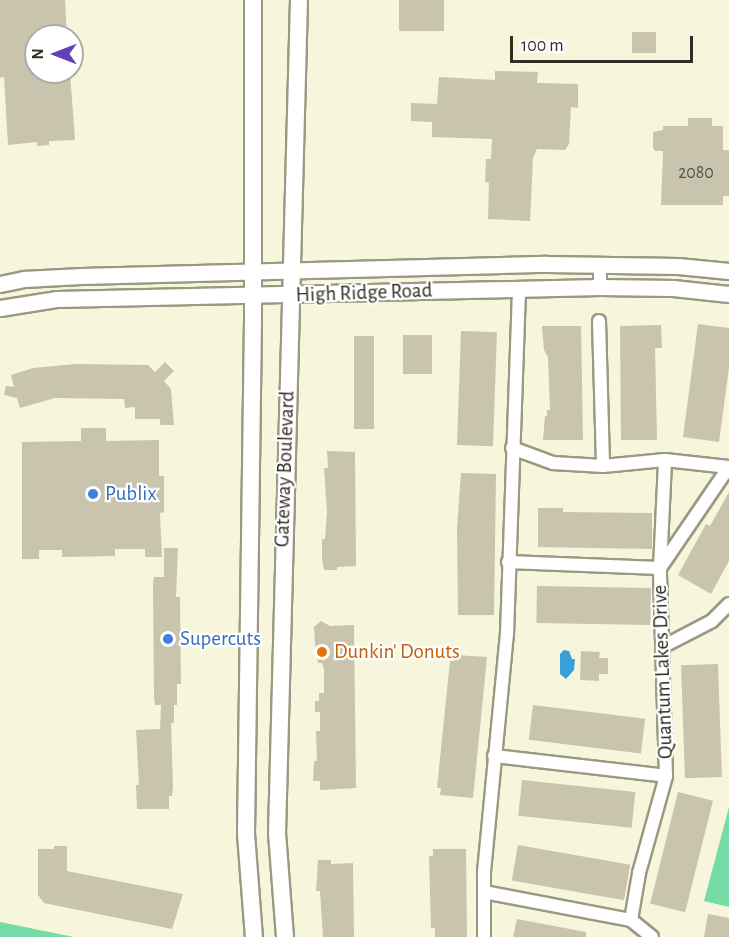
<!DOCTYPE html>
<html>
<head>
<meta charset="utf-8">
<style>
	body { margin:0 }
	#map { position:relative; width:729px; height:937px; overflow:hidden; background:#f8f5dd; font-family:"Alegreya Sans",sans-serif }
	div>[style] { position:absolute }
	[style*='--x'] { left:calc(var(--x)*1px); top:calc(var(--y)*1px); width:calc(var(--w)*1px); rotate:calc(var(--a)*1deg) }
	.forest>* { inset:0; background:#74dca4 }
	.water>* { inset:0; background:#35a0d9 }
	.building>* { inset:0; background:#c8c4ae; transform-origin:0 0 }
	.roads { filter:drop-shadow(2px 0 #9c9983) drop-shadow(-2px 0 #9c9983) drop-shadow(0 2px #9c9983) drop-shadow(0 -2px #9c9983) }
	.minor>* { height:12px; margin:-6px; padding:0 6px; transform-origin:6px; border-radius:6px; background:#fff }
	.tertiary>* { height:15px; margin:-7.5px; padding:0 7.5px; transform-origin:7.5px; border-radius:7.5px; background:#fff }
	.secondary>* { height:16px; margin:-8px; padding:0 8px; transform-origin:8px; border-radius:8px; background:#fff }
	.dots>* { width:16px; height:16px; translate:-50% -50%; box-sizing:border-box; border:3px solid #fff; border-radius:50% }
	span { translate:-50% -50%; white-space:nowrap; text-align:center; line-height:1.15; -webkit-text-stroke:4.5px #fff; paint-order:stroke }
	.number-label { font-size:18px; color:#565448 }
	.number-label span { -webkit-text-stroke-width:0 }
	.street-label { font-size:21px; color:#302f26 }
	.shop-label { font-size:21px; color:#366cbe }
	.left { translate:0 -50%; text-align:left }
	.food-label { font-size:21px; color:#c56008 }
	.north { position:absolute; left:24px; top:24px; width:60px; height:60px; box-sizing:border-box; background:#fff; border:2px solid #acaca8; border-radius:50%; rotate:270deg; font-size:16px; font-weight:700; line-height:24px; text-align:center; color:#302f26 }
	.north::after { content:''; display:block; margin:auto; width:21px; height:27px; background:#6340b8; clip-path:polygon(50% 0,100% 100%,50% 72%,0 100%) }
	.scale { position:absolute; left:510px; top:36px; width:183px; height:27px; box-sizing:border-box; border:3px solid #302f26; border-top:0; padding-left:8px; font-size:18px; line-height:21px; white-space:nowrap; color:#302f26; -webkit-text-stroke:4px #fff; paint-order:stroke }
</style>
</head>
<body>
<div id="map">
	<div class="forest">
		<i style="clip-path:polygon(729px 807px,729px 907px,704px 901px)"></i>
		<i style="clip-path:polygon(0 922px,74px 937px,0 937px)"></i>
	</div>
	<div class="water">
		<i style="clip-path:polygon(564px 650px,569px 651px,572px 659px,575px 659px,574px 670px,566px 679px,560px 674px,560px 654px)"></i>
	</div>
	<div class="building">
		<i style="clip-path:polygon(0 0,65px 0,67px 36px,36px 36px,36px 72px,70px 72px,75px 140px,49px 141px,49px 145px,37px 146px,37px 142px,8px 145px,4px 77px,0 78px)"></i>
		<i style="left:399px;top:0;width:45px;height:31px"></i>
		<i style="left:632px;top:32px;width:24px;height:21px"></i>
		<i style="clip-path:polygon(495px 71px,538px 72px,537px 83px,578px 84px,578px 108px,571px 107px,569px 144px,565px 150px,537px 149px,533px 158px,530px 221px,488px 219px,489px 183px,485px 182px,486px 159px,491px 159px,492px 139px,432px 137px,432px 122px,411px 121px,411px 103px,437px 104px,439px 77px,495px 80px)"></i>
		<i style="clip-path:polygon(688px 118px,712px 118px,712px 126px,723px 126px,723px 150px,729px 150px,729px 196px,723px 196px,723px 205px,661px 205px,663px 154px,663px 151px,655px 151px,653px 148px,653px 132px,663px 130px,663px 126px,688px 126px)"></i>
		<i style="clip-path:polygon(698px 324px,729px 328px,729px 368px,719px 442px,683px 437px)"></i>
		<i style="clip-path:polygon(661px 325px,662px 348px,655px 348px,657px 440px,621px 440px,620px 326px)"></i>
		<i style="clip-path:polygon(542px 326px,581px 326px,583px 440px,543px 440px,545px 416px,547px 416px,547px 410px,550px 410px,548px 357px,544px 350px)"></i>
		<i style="left:461px;top:331px;width:36px;height:114px;rotate:2deg"></i>
		<i style="left:403px;top:335px;width:29px;height:39px"></i>
		<i style="left:354px;top:336px;width:20px;height:93px"></i>
		<i style="clip-path:polygon(165px 362px,174px 371px,164px 381px,171px 389px,174px 425px,160px 425px,160px 419px,135px 419px,135px 407px,125px 408px,124px 399px,55px 398px,20px 408px,17px 398px,4px 395px,6px 386px,14px 387px,11px 375px,33px 368px,76px 364px,148px 365px,155px 372px)"></i>
		<i style="clip-path:polygon(81px 428px,106px 428px,106px 441px,159px 440px,159px 476px,164px 476px,164px 512px,160px 513px,162px 557px,145px 557px,145px 549px,115px 549px,115px 556px,62px 557px,62px 550px,39px 550px,39px 559px,22px 559px,22px 442px,81px 441px)"></i>
		<i style="clip-path:polygon(327px 451px,355px 452px,356px 566px,337px 567px,337px 570px,324px 570px,322px 559px,322px 539px,325px 539px,327px 511px,324px 468px,328px 468px)"></i>
		<i style="clip-path:polygon(461px 473px,496px 474px,494px 615px,458px 615px,457px 529px)"></i>
		<i style="clip-path:polygon(729px 492px,729px 561px,711px 594px,678px 575px,706px 524px,710px 526px)"></i>
		<i style="clip-path:polygon(538px 508px,563px 508px,563px 512px,652px 513px,652px 549px,538px 547px)"></i>
		<i style="clip-path:polygon(164px 548px,178px 548px,176px 597px,180px 597px,181px 684px,177px 684px,177px 705px,174px 705px,174px 723px,171px 723px,173px 787px,172px 796px,169px 796px,169px 809px,137px 809px,136px 785px,139px 785px,136px 730px,160px 729px,161px 705px,155px 705px,154px 698px,153px 584px,154px 577px,164px 577px)"></i>
		<i style="left:537px;top:586px;width:114px;height:37px;rotate:1deg"></i>
		<i style="clip-path:polygon(321px 621px,330px 626px,354px 625px,356px 788px,320px 790px,320px 781px,313px 781px,314px 761px,317px 761px,316px 731px,320px 731px,320px 712px,315px 712px,315px 701px,319px 701px,319px 693px,324px 693px,324px 669px,322px 663px,318px 663px,315px 644px,314px 627px)"></i>
		<i style="clip-path:polygon(581px 651px,600px 652px,599px 658px,608px 658px,608px 674px,599px 674px,599px 681px,580px 680px)"></i>
		<i style="clip-path:polygon(454px 655px,487px 657px,473px 798px,440px 795px,441px 788px,437px 788px,450px 661px,454px 661px)"></i>
		<i style="left:718px;top:664px;width:113px;height:37px;rotate:88deg"></i>
		<i style="left:533px;top:705px;width:113px;height:35px;rotate:7deg"></i>
		<i style="left:522px;top:780px;width:114px;height:36px;rotate:6deg"></i>
		<i style="left:678px;top:792px;width:36px;height:115px;rotate:14deg"></i>
		<i style="left:518px;top:845px;width:114px;height:36px;rotate:10deg"></i>
		<i style="clip-path:polygon(54px 846px,67px 846px,67px 871px,183px 894px,172px 929px,44px 903px,38px 895px,38px 849px,54px 849px)"></i>
		<i style="clip-path:polygon(433px 849px,466px 849px,467px 937px,435px 937px,435px 928px,431px 928px,429px 856px,433px 856px)"></i>
		<i style="clip-path:polygon(318px 860px,331px 860px,331px 864px,353px 863px,354px 937px,323px 937px,320px 891px,316px 891px)"></i>
		<i style="clip-path:polygon(708px 914px,729px 918px,729px 937px,704px 937px)"></i>
		<i style="clip-path:polygon(517px 919px,586px 932px,586px 937px,513px 937px)"></i>
	</div>
	<div class="roads">
		<div class="minor">
			<i style="--x:600;--y:287;--w:23;--a:-90"></i>
			<i style="--x:599;--y:321;--w:145;--a:88.4"></i>
			<i style="--x:512;--y:448;--w:44;--a:20.1"></i>
			<i style="--x:553;--y:463;--w:50;--a:3.4"></i>
			<i style="--x:603;--y:466;--w:62;--a:-5.5"></i>
			<i style="--x:665;--y:460;--w:64;--a:6.2"></i>
			<i style="--x:508;--y:562;--w:152;--a:2.3"></i>
			<i style="--x:660;--y:568;--w:122;--a:-55.7"></i>
			<i style="--x:664;--y:646;--w:54;--a:-27.5"></i>
			<i style="--x:712;--y:621;--w:24;--a:-45"></i>
			<i style="--x:494;--y:756;--w:173;--a:6.6"></i>
			<i style="--x:484;--y:892;--w:150;--a:10.8"></i>
			<i style="--x:631;--y:920;--w:27;--a:39"></i>
			<i style="--x:631;--y:920;--w:48;--a:-80.3"></i>
			<i style="--x:639;--y:873;--w:101;--a:-74.4"></i>
			<i style="--x:666;--y:776;--w:208;--a:-91.7"></i>
			<i style="--x:660;--y:568;--w:108;--a:-87.3"></i>
			<i style="--x:484;--y:937;--w:65;--a:-90"></i>
			<i style="--x:484;--y:872;--w:239;--a:-84.5"></i>
			<i style="--x:507;--y:634;--w:345;--a:-88"></i>
		</div>
		<div class="tertiary">
			<i style="--x:0;--y:284;--w:25;--a:-12"></i>
			<i style="--x:24;--y:279;--w:57;--a:-3"></i>
			<i style="--x:81;--y:276;--w:466;--a:-1.5"></i>
			<i style="--x:547;--y:264;--w:131;--a:0.9"></i>
			<i style="--x:678;--y:266;--w:51;--a:5.6"></i>
			<i style="--x:0;--y:308;--w:58;--a:-9"></i>
			<i style="--x:57;--y:299;--w:543;--a:-1.27"></i>
			<i style="--x:600;--y:287;--w:73;--a:0.8"></i>
			<i style="--x:673;--y:288;--w:56;--a:6.1"></i>
		</div>
		<div class="secondary">
			<i style="--x:253;--y:0;--w:320;--a:90"></i>
			<i style="--x:253;--y:320;--w:514;--a:90.78"></i>
			<i style="--x:246;--y:834;--w:103;--a:85.6"></i>
			<i style="--x:285;--y:937;--w:103;--a:-94.4"></i>
			<i style="--x:277;--y:834;--w:834;--a:-88.49"></i>
		</div>
	</div>
	<div class="dots">
		<i style="left:93px;top:494px;background:#3f7fe0"></i>
		<i style="left:168px;top:639px;background:#3f7fe0"></i>
		<i style="left:322px;top:652px;background:#e8710a"></i>
	</div>
	<div class="number-label">
		<span style="left:696px;top:173px">2080</span>
	</div>
	<div class="street-label">
		<span style="left:364px;top:293px;rotate:-2deg">High Ridge Road</span>
		<span style="left:285px;top:469px;rotate:-88deg">Gateway Boulevard</span>
		<span style="left:663px;top:672px;rotate:-92deg">Quantum Lakes Drive</span>
	</div>
	<div class="shop-label">
		<span class="left" style="left:105px;top:494px">Publix</span>
		<span class="left" style="left:180px;top:639px">Supercuts</span>
	</div>
	<div class="food-label">
		<span class="left" style="left:334px;top:652px">Dunkin' Donuts</span>
	</div>
	<div class="north">N</div>
	<div class="scale">100 m</div>
</div>
</body>
</html>
